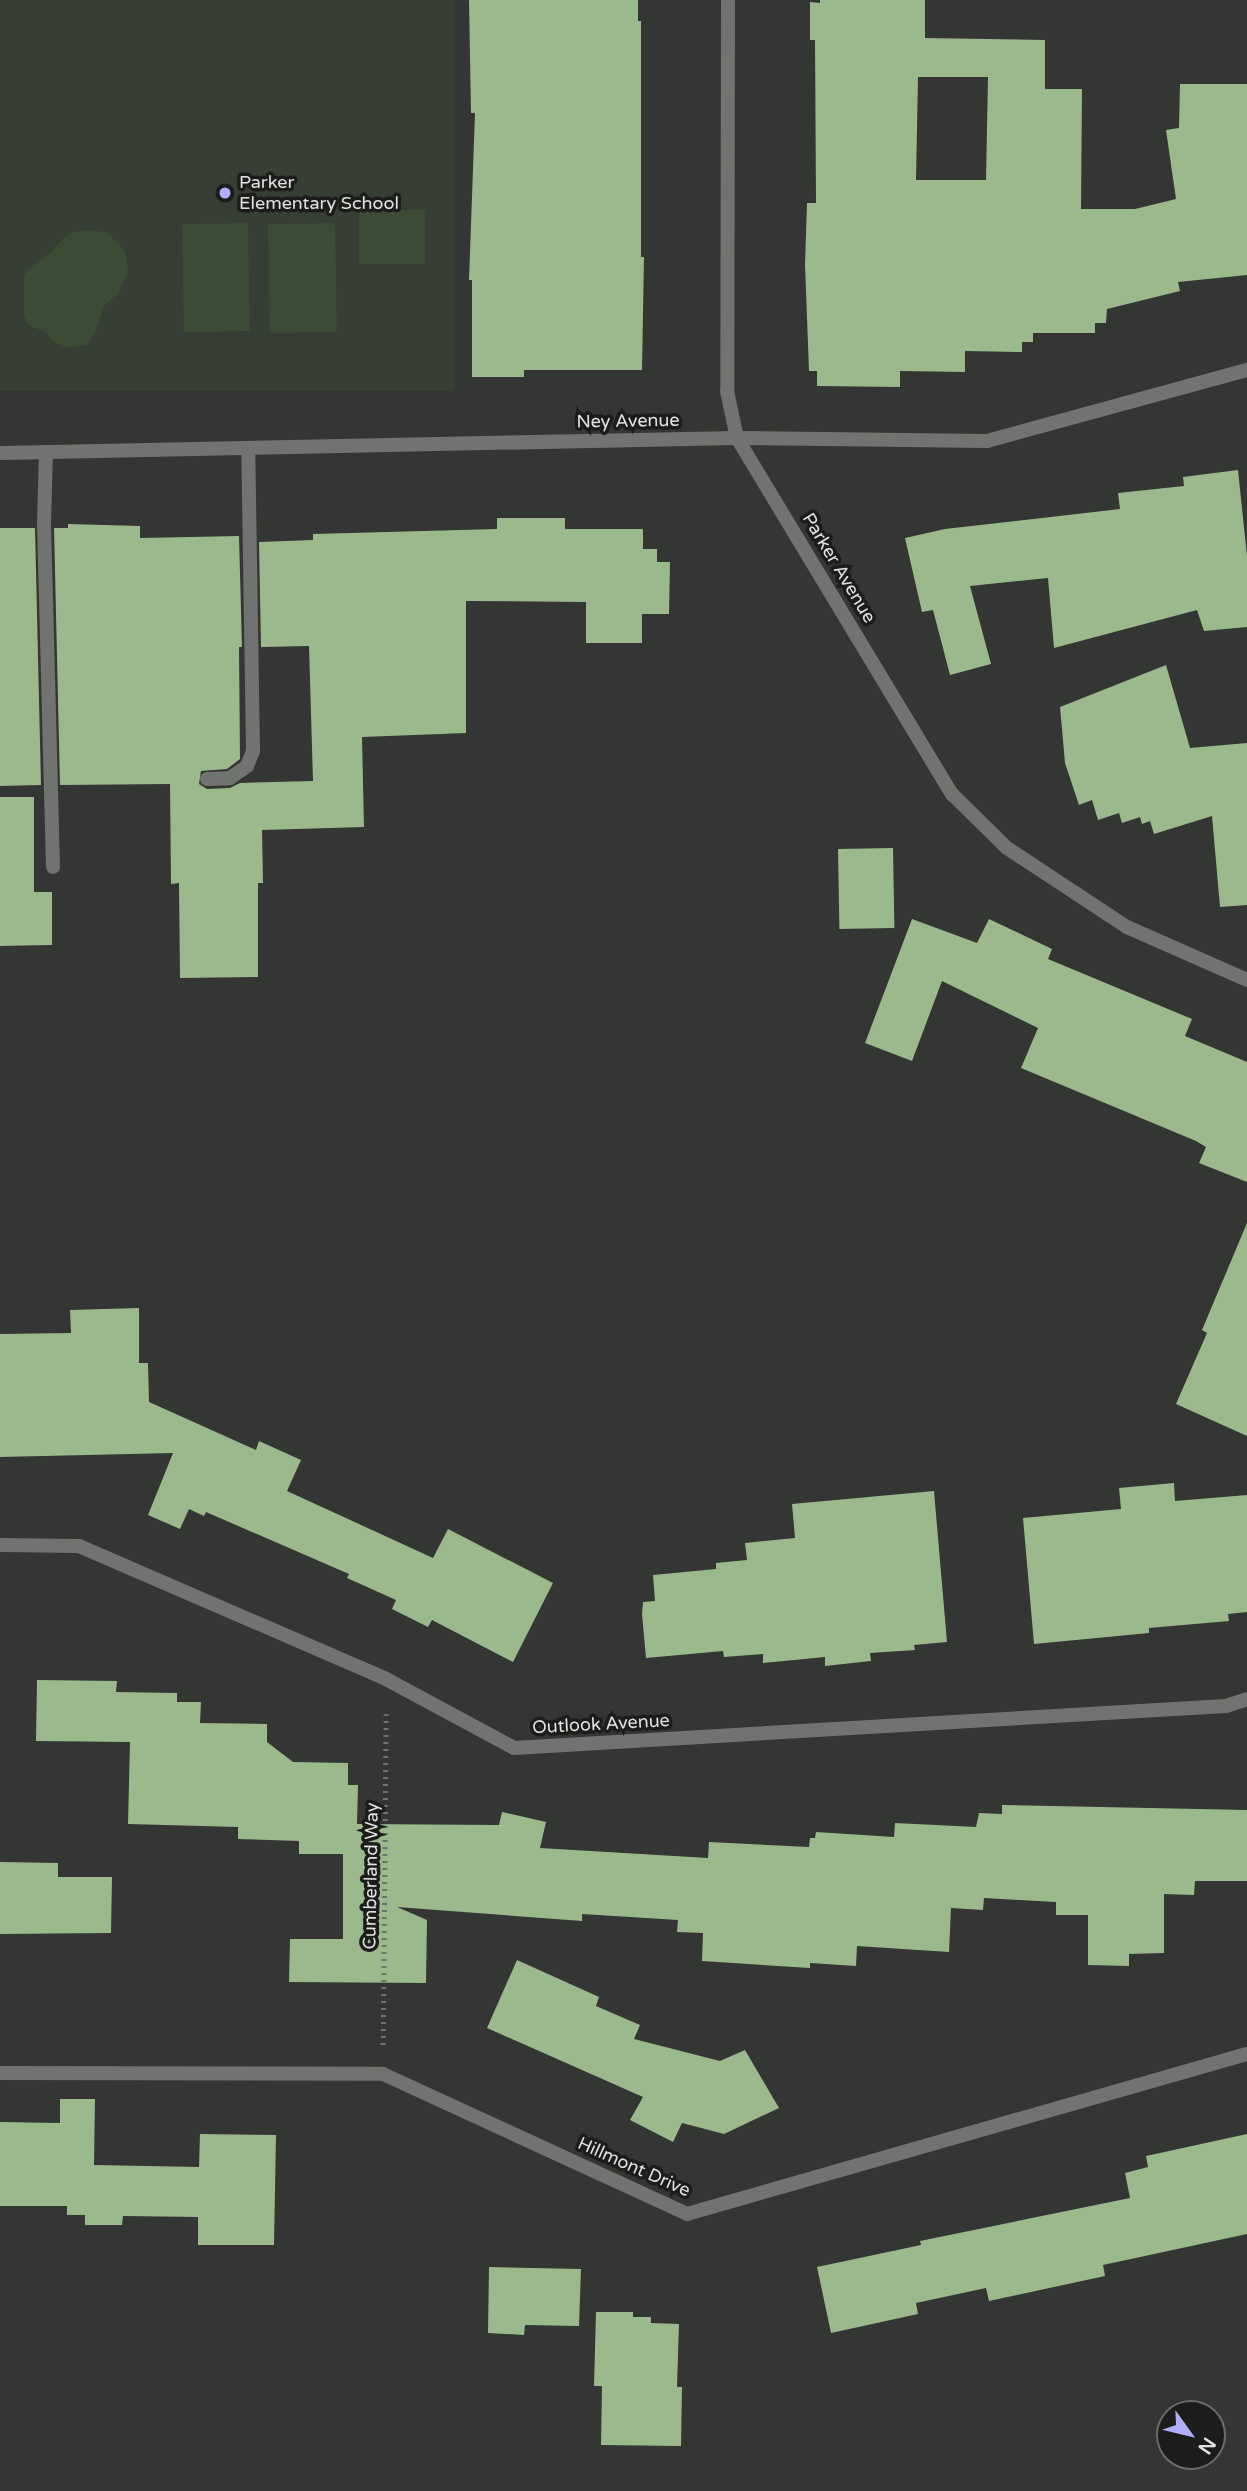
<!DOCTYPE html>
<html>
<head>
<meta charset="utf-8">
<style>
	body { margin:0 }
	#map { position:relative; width:1247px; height:2491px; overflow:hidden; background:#333632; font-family:"Varela Round",sans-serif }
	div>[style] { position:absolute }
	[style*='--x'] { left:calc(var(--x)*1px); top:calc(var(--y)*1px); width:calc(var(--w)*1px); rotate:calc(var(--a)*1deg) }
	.built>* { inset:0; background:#373e34; transform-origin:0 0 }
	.green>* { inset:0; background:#3c4b34; transform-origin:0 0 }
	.building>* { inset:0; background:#9bb98d; transform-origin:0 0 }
	.path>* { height:4.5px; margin-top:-2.25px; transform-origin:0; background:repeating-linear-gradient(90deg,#70726f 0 2px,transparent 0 7px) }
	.lane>* { height:14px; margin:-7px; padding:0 7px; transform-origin:7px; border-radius:7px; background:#717370 }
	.street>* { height:14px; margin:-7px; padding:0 7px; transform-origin:7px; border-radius:7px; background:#717370 }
	.dots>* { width:19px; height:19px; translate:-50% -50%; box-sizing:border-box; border:4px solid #1c1d1b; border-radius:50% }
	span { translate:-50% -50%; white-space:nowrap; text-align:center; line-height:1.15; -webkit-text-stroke:7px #1c1d1b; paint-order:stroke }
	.poi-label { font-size:18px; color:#e0e2df }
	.left { translate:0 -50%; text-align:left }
	.street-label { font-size:18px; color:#e0e2df }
	.north { position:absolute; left:1156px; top:2400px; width:70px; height:70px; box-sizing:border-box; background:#1c1d1b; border:2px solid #6a6c69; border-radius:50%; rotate:124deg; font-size:19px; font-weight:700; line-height:28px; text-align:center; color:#e0e2df }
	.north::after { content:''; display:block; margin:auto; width:24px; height:32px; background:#b1adfa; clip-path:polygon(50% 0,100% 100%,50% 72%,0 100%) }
</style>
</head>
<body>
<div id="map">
	<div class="built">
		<i style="left:0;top:0;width:455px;height:391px"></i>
	</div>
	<div class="green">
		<i style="left:425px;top:210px;width:54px;height:66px;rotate:90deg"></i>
		<i style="left:248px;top:223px;width:108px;height:66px;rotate:89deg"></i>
		<i style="left:335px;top:223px;width:109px;height:67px;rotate:89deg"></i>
		<i style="clip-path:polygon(88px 230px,105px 232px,116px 241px,125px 251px,128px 271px,119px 293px,104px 305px,96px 331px,87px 345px,68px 348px,52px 341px,48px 333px,28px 325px,24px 316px,24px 278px,26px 271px,48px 255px,69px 233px)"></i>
	</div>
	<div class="building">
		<i style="clip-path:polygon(469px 0,638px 0,638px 21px,641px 21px,641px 257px,644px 257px,642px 370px,524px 370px,524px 377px,472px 377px,472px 280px,469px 280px,475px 113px,471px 113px)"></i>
		<i style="clip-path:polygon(evenodd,820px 0,925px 0,925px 38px,1045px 40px,1045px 89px,1082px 89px,1081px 209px,1135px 209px,1176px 199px,1166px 130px,1179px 128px,1180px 84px,1247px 84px,1247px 275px,1178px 282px,1180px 291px,1107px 309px,1106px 323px,1095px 323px,1095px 333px,1033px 333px,1033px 342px,1022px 342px,1022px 352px,965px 351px,965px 372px,900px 371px,900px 387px,817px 386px,817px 371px,809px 371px,805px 265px,807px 203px,816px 203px,815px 40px,810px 40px,810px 2px,820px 3px,820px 0,918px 77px,988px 77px,986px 180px,916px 180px,918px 77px)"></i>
		<i style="clip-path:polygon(1238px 470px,1247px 556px,1247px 627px,1204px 631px,1197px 610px,1054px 648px,1048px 578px,970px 586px,991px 664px,950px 675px,933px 610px,922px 612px,905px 538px,945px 529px,1120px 509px,1118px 493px,1184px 486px,1183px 477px)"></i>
		<i style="clip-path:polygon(497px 518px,565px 518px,565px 529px,643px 529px,643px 549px,657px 549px,657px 562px,670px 562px,669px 614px,642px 614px,642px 643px,586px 643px,586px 602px,466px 601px,466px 733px,362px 737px,364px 827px,262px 830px,263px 883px,258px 883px,258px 977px,180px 978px,179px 883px,171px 884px,170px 784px,60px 785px,54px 528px,68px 528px,68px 524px,140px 526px,140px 538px,239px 536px,242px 647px,239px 647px,240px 759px,227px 769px,201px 771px,199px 784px,207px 789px,230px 788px,240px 783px,313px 781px,309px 646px,261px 647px,259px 542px,313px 540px,313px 534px,497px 529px)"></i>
		<i style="clip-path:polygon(0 528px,35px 528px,41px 785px,0 786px)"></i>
		<i style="clip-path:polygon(1166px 665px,1190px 748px,1247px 743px,1247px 905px,1220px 907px,1212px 816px,1154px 834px,1150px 821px,1142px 824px,1140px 817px,1122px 823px,1119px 813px,1098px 820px,1092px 800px,1079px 805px,1065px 763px,1060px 707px)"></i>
		<i style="clip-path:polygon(0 797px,34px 797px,34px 892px,52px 892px,52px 945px,0 946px)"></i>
		<i style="left:893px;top:848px;width:80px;height:55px;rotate:89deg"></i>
		<i style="clip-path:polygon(912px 919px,977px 943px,989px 919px,1052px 949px,1048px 959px,1192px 1019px,1185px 1036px,1247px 1062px,1247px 1182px,1199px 1163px,1206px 1147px,1196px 1141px,1021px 1068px,1038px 1028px,942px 981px,912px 1061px,865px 1043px)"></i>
		<i style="clip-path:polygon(1247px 1223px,1247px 1436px,1176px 1404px,1207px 1333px,1202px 1330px)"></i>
		<i style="clip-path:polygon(139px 1308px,139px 1363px,148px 1363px,149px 1402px,256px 1450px,259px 1441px,301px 1460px,287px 1491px,433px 1558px,448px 1529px,553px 1583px,513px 1662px,432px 1620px,428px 1627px,392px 1609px,396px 1600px,347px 1578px,349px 1574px,206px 1512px,204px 1516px,189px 1509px,180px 1529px,148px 1515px,173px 1453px,0 1457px,0 1334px,71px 1333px,70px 1310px)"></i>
		<i style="clip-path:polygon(1174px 1483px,1175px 1501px,1247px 1495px,1247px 1612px,1228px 1614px,1229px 1621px,1149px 1628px,1149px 1633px,1034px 1644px,1023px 1518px,1121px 1509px,1119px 1488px)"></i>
		<i style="clip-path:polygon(934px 1491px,947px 1642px,914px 1645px,915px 1650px,870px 1653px,871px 1661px,825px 1666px,825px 1657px,763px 1663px,763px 1654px,724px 1657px,723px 1651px,646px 1658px,642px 1614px,643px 1602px,655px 1601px,653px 1575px,716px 1569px,716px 1563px,747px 1560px,745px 1543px,795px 1538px,792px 1504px)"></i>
		<i style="clip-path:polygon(37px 1680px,117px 1681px,116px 1692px,177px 1693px,177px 1702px,201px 1702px,200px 1723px,267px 1724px,267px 1742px,293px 1762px,348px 1763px,348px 1785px,358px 1785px,357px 1824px,499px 1825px,502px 1812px,546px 1822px,540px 1848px,708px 1858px,709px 1842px,809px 1847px,810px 1838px,815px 1838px,816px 1832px,894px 1837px,895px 1823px,976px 1827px,979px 1813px,1002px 1814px,1002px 1805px,1247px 1810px,1247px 1881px,1195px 1881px,1194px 1895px,1164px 1894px,1164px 1953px,1129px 1954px,1129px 1966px,1088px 1965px,1088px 1915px,1056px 1915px,1056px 1902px,984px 1898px,983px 1910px,951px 1908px,949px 1952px,857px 1946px,856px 1966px,810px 1963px,810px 1968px,702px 1961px,703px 1933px,677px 1932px,678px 1920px,582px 1914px,582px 1921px,397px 1907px,427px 1920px,426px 1983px,289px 1982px,290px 1939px,343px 1939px,343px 1854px,299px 1854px,299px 1841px,238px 1839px,238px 1827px,128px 1824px,130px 1742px,36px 1741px)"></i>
		<i style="clip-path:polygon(0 1862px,58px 1863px,58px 1877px,112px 1877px,111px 1933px,0 1934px)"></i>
		<i style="clip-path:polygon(517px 1960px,599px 1997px,596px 2006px,640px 2025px,634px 2039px,720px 2061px,745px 2050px,779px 2108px,724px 2134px,682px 2123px,673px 2142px,630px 2120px,643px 2097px,487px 2028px)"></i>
		<i style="clip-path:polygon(60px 2099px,95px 2099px,94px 2165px,199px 2167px,200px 2134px,276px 2135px,274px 2245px,198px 2245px,198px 2217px,123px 2216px,122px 2225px,85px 2225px,85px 2215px,67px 2215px,67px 2206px,0 2206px,0 2122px,60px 2123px)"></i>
		<i style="clip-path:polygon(1247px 2134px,1247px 2234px,1103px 2265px,1105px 2276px,989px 2301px,986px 2288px,916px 2303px,918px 2314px,831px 2333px,817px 2267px,921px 2245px,920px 2241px,1130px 2198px,1125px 2173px,1148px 2167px,1146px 2156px)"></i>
		<i style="clip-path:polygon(489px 2267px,581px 2269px,579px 2326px,525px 2325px,524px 2335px,488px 2333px)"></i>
		<i style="clip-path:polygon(596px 2312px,633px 2312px,633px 2317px,651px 2317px,651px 2323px,679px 2324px,677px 2387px,682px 2387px,681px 2446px,601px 2445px,602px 2386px,594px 2386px)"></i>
	</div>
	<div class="path">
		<i style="--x:383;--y:2045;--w:331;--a:-89.5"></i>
	</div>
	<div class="lane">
		<i style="--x:46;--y:452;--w:71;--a:91.6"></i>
		<i style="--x:44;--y:523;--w:344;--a:88.5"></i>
		<i style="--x:207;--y:779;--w:23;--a:-2"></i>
		<i style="--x:230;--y:778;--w:21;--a:-35"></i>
		<i style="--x:247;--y:766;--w:16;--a:-68"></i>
		<i style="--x:253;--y:751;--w:303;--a:-90.9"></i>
	</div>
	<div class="street">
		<i style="--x:728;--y:0;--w:391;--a:90.1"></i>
		<i style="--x:727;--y:391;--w:48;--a:78"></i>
		<i style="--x:737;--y:438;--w:416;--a:58.9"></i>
		<i style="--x:952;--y:794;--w:77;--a:44.5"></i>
		<i style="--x:1007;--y:848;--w:144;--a:33.4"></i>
		<i style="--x:1127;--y:927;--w:131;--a:23.8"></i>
		<i style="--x:0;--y:453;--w:737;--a:-1.17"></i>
		<i style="--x:737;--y:438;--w:250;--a:0.7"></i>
		<i style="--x:987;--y:441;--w:270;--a:-15.3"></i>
		<i style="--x:0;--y:1545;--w:79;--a:0.7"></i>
		<i style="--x:79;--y:1546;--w:335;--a:23.4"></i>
		<i style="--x:386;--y:1679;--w:145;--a:28.3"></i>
		<i style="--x:514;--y:1748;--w:713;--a:-3.38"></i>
		<i style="--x:1226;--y:1706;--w:22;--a:-18"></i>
		<i style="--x:0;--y:2073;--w:383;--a:0.1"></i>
		<i style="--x:383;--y:2074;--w:335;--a:24.7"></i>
		<i style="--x:687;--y:2214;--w:582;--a:-15.95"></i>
	</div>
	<div class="dots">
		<i style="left:225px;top:193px;background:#b1adfa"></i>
	</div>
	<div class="poi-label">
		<span class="left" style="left:239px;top:193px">Parker<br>Elementary School</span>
	</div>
	<div class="street-label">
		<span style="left:628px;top:421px;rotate:-1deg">Ney Avenue</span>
		<span style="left:839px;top:568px;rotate:59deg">Parker Avenue</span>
		<span style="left:601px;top:1724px;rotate:-3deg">Outlook Avenue</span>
		<span style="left:371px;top:1876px;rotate:-89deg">Cumberland Way</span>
		<span style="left:634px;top:2167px;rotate:24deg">Hillmont Drive</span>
	</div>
	<div class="north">N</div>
</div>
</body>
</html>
